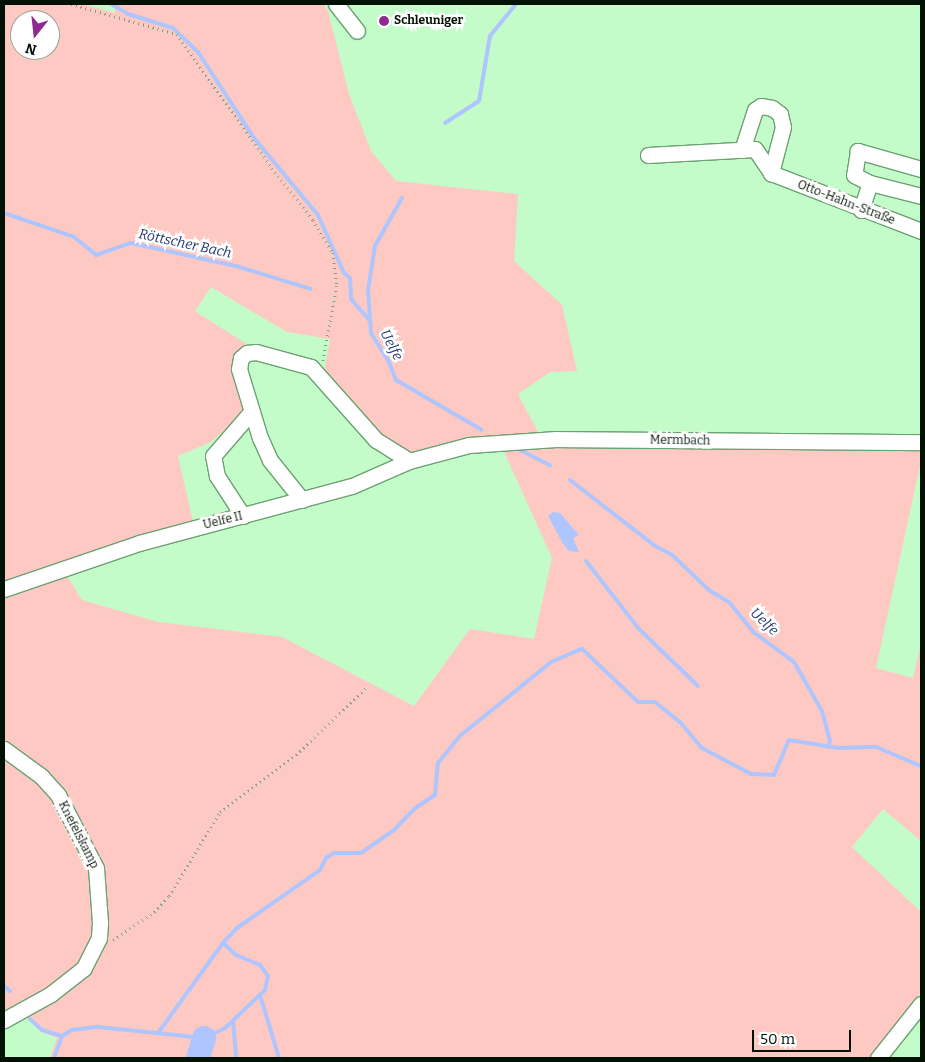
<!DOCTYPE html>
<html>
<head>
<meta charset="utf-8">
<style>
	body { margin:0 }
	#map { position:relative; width:925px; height:1062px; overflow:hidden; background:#c3fbc9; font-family:Bitter,serif }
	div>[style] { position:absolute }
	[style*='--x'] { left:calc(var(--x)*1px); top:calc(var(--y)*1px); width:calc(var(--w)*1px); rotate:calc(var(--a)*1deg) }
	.green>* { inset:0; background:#fec9c2 }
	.water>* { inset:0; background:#aec5fd }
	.stream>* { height:4px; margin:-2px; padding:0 2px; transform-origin:2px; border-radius:2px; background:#aec5fd }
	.river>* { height:24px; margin:-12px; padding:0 12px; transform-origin:12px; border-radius:12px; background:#aec5fd }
	.path>* { height:2.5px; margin-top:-1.25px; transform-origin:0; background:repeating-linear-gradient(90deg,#7aa37e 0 1px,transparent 0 5px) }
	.roads { filter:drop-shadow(1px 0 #6ca172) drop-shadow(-1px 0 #6ca172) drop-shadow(0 1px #6ca172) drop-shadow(0 -1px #6ca172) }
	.minor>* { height:15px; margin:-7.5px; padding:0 7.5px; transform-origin:7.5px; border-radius:7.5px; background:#fff }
	.dots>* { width:14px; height:14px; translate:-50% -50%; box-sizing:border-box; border:2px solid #fff; border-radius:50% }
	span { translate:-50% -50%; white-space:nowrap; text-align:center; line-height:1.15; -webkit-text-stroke:5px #fff; paint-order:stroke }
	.poi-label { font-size:12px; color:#011103; font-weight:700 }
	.left { translate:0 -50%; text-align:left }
	.street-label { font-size:12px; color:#011103 }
	.water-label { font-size:14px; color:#233777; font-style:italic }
	.frame { position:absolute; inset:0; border:5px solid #011103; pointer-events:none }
	.north { position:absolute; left:10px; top:10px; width:50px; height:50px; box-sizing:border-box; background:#fff; border:1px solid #99a09a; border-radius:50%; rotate:196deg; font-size:14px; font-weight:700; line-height:20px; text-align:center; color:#011103 }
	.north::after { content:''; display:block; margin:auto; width:18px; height:22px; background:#8f2a90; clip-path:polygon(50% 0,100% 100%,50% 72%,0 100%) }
	.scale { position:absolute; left:752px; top:1030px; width:99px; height:22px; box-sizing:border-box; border:2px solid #011103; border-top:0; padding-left:6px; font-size:15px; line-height:18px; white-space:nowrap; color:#011103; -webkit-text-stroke:4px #fff; paint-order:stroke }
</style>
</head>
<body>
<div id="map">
	<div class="green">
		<i style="clip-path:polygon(evenodd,4px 4px,83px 4px,115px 13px,115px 4px,323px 4px,328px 11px,349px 94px,371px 151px,396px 181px,518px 194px,514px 261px,562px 305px,577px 371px,550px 372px,518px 394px,540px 436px,409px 458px,377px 438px,323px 377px,330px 339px,287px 332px,211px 287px,195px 311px,248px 345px,233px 356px,248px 409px,211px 442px,178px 456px,194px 526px,4px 586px,4px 4px,20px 20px,50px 20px,50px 50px,20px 50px,20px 20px)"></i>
		<i style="clip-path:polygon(501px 445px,921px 447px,921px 461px,876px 668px,913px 678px,921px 644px,921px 841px,883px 809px,852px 847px,921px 912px,921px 991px,907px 1011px,869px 1058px,50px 1058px,57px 1038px,40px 1031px,23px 1013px,85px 968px,102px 894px,67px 809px,4px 746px,4px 591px,64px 571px,82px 600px,158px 622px,282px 637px,414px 706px,470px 629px,534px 639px,552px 558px)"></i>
		<i style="clip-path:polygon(4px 752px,40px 777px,94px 868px,98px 922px,83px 966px,4px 1017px)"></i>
	</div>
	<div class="water">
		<i style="clip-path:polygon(553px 512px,560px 513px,579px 535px,573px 538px,579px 552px,569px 551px,563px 544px,548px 516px)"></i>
	</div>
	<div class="stream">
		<i style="--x:111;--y:4;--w:20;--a:30"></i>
		<i style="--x:128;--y:14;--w:47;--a:17.3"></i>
		<i style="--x:173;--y:28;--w:35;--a:44"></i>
		<i style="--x:198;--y:52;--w:103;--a:56.9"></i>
		<i style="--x:254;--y:138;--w:100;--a:50.3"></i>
		<i style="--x:318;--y:215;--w:64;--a:65.9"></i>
		<i style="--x:344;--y:273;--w:8;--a:40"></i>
		<i style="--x:350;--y:278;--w:21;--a:87"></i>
		<i style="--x:351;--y:299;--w:29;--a:49"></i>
		<i style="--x:445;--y:123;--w:40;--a:-32.9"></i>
		<i style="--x:479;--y:101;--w:66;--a:-80.4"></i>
		<i style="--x:490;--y:36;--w:41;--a:-50.9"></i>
		<i style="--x:402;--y:198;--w:55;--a:119.4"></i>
		<i style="--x:375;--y:246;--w:45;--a:99"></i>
		<i style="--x:368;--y:290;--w:43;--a:86"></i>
		<i style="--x:371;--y:333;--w:32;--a:58"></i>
		<i style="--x:388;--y:360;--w:22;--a:68"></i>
		<i style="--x:396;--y:380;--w:99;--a:30.2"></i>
		<i style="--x:4;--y:213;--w:74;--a:18.9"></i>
		<i style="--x:74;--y:237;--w:28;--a:39"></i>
		<i style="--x:96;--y:255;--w:37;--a:-19"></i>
		<i style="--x:131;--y:243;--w:107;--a:12.4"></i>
		<i style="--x:236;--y:266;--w:78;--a:17"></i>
		<i style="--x:516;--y:448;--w:38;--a:27"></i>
		<i style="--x:570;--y:480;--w:108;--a:37.8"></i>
		<i style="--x:655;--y:546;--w:18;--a:27"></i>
		<i style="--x:671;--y:554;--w:54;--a:43.5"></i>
		<i style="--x:710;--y:591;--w:22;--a:30"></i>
		<i style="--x:729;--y:602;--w:38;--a:51"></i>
		<i style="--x:753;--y:632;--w:51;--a:36.2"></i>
		<i style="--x:794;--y:662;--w:56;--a:60.3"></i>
		<i style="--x:822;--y:711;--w:30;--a:75"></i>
		<i style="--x:830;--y:740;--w:7;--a:106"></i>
		<i style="--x:586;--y:561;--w:86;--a:52.1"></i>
		<i style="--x:639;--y:629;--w:82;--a:44"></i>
		<i style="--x:4;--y:986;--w:8;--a:40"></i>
		<i style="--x:260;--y:995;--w:66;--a:73.2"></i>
		<i style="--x:30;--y:1019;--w:16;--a:43"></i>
		<i style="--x:42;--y:1030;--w:21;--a:17"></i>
		<i style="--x:233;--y:1021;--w:37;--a:85"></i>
		<i style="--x:158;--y:1033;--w:111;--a:-54.2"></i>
		<i style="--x:62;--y:1036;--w:12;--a:-31"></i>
		<i style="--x:72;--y:1030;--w:26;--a:-7"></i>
		<i style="--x:98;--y:1027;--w:107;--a:5.9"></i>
		<i style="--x:204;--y:1038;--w:23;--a:-25"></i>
		<i style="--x:225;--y:1028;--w:55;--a:-43.5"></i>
		<i style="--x:265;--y:990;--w:14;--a:-78"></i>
		<i style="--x:268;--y:976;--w:14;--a:-126"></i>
		<i style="--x:260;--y:965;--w:26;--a:-157"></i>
		<i style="--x:236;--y:955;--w:18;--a:-137"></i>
		<i style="--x:223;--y:943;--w:21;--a:-47"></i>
		<i style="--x:237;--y:928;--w:101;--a:-34.9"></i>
		<i style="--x:320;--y:870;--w:13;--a:-63"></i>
		<i style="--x:326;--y:858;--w:9;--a:-32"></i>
		<i style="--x:334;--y:853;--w:27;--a:0"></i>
		<i style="--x:361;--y:853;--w:39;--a:-35"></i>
		<i style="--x:393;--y:831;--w:30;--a:-46"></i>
		<i style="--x:414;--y:809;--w:25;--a:-34"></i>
		<i style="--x:435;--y:795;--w:32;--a:-85"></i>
		<i style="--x:438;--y:763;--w:36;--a:-51"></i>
		<i style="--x:461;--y:735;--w:116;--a:-39"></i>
		<i style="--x:551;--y:662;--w:34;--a:-23"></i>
		<i style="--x:582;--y:649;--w:77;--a:43.4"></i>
		<i style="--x:638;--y:702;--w:17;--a:0"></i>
		<i style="--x:655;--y:702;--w:32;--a:39"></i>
		<i style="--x:680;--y:722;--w:34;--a:50"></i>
		<i style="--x:702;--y:748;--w:55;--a:28"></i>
		<i style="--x:751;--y:774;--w:23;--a:2"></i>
		<i style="--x:774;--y:775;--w:38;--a:-67"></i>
		<i style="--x:789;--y:740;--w:50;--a:9.3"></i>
		<i style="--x:838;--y:748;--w:38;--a:-2"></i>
		<i style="--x:876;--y:747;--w:49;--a:22.9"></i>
		<i style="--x:54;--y:1058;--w:23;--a:-70"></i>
	</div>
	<div class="river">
		<i style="--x:198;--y:1058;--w:21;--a:-73"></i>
	</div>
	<div class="path">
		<i style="--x:71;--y:4;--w:110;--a:15.8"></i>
		<i style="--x:177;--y:34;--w:164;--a:54.7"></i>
		<i style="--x:272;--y:168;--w:66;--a:51.7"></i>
		<i style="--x:313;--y:220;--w:39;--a:59"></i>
		<i style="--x:333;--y:253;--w:33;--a:83"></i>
		<i style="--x:337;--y:286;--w:76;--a:100.6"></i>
		<i style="--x:113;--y:940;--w:50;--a:-34.3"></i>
		<i style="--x:154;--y:912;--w:22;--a:-47"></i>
		<i style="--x:169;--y:896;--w:98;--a:-58.7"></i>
		<i style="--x:220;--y:812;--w:95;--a:-36.9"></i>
		<i style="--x:296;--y:755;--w:100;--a:-43.8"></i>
	</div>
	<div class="roads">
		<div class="minor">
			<i style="--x:336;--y:4;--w:34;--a:52"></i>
			<i style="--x:742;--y:150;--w:42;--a:-72"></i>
			<i style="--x:755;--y:110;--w:7;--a:-34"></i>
			<i style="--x:761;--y:106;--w:11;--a:10"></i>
			<i style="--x:772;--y:108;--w:10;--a:37"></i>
			<i style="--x:780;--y:114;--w:13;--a:77"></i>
			<i style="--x:783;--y:127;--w:48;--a:104.6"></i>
			<i style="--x:648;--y:155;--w:107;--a:-3.2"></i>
			<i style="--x:755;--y:149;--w:29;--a:56"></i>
			<i style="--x:921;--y:169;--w:66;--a:-164.1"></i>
			<i style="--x:858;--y:151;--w:24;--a:99"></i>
			<i style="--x:854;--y:175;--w:18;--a:27"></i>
			<i style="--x:870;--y:183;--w:53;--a:14.3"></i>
			<i style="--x:771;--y:173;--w:161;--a:21.1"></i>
			<i style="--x:861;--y:210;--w:28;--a:-72"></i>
			<i style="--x:302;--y:500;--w:51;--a:-128.7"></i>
			<i style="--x:270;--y:460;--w:24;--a:-114"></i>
			<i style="--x:260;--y:438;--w:72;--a:-106.9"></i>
			<i style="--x:239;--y:369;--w:11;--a:-80"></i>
			<i style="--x:241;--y:358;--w:8;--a:-40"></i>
			<i style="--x:247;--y:353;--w:9;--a:-6"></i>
			<i style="--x:256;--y:352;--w:57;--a:15.3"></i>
			<i style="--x:311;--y:367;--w:98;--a:48.3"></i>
			<i style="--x:376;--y:440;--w:39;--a:32"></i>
			<i style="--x:243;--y:516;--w:48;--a:-123"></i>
			<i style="--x:217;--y:476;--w:20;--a:-101"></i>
			<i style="--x:213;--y:456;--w:58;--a:-49.2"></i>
			<i style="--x:4;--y:589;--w:143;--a:-18.8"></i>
			<i style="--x:139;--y:543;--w:220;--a:-15"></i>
			<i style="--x:352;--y:486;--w:62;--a:-23.7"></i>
			<i style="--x:409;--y:461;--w:62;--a:-14.9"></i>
			<i style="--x:469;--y:445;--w:87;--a:-3.9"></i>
			<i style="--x:556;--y:439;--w:365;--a:0.5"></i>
			<i style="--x:4;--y:749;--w:46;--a:36.1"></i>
			<i style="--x:41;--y:776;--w:25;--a:48"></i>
			<i style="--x:58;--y:795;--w:82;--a:62.5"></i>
			<i style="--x:96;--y:868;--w:55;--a:85.8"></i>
			<i style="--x:100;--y:923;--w:15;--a:94"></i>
			<i style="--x:99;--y:938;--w:34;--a:117"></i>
			<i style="--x:84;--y:968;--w:42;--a:141.8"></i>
			<i style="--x:51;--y:994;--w:54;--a:151"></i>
			<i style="--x:878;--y:1058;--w:69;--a:-51.5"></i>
		</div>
	</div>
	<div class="dots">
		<i style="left:384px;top:21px;background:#8f2a90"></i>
	</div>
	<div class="poi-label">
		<span class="left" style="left:394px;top:21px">Schleuniger</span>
	</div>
	<div class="street-label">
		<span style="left:846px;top:203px;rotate:21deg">Otto-Hahn-Straße</span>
		<span style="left:680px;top:441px;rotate:1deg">Mermbach</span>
		<span style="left:223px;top:521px;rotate:-14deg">Uelfe II</span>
		<span style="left:78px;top:835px;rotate:63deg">Knefelskamp</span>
	</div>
	<div class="water-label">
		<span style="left:185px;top:244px;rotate:12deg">Röttscher Bach</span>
		<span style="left:391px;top:345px;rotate:62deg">Uelfe</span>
		<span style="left:764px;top:622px;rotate:43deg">Uelfe</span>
	</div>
	<div class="frame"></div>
	<div class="north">N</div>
	<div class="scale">50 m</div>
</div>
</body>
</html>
